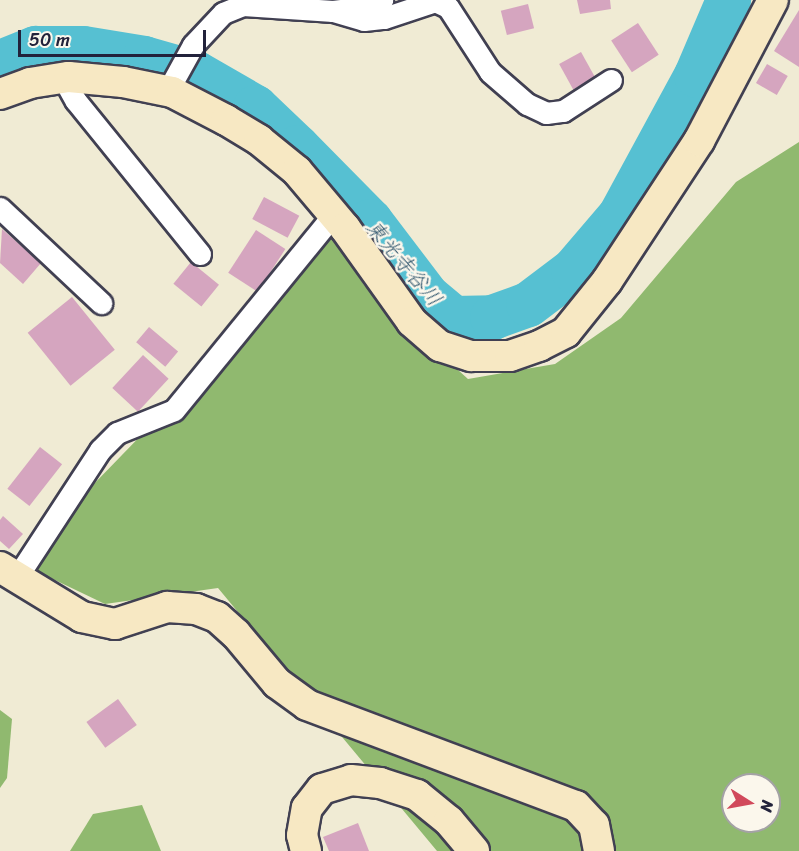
<!DOCTYPE html>
<html>
<head>
<meta charset="utf-8">
<style>
	body { margin:0 }
	#map { position:relative; width:799px; height:851px; overflow:hidden; background:#f0ebd4; font-family:Sriracha,"Klee One",sans-serif }
	div>[style] { position:absolute }
	[style*='--x'] { left:calc(var(--x)*1px); top:calc(var(--y)*1px); width:calc(var(--w)*1px); rotate:calc(var(--a)*1deg) }
	.forest>* { inset:0; background:#90b96f }
	.river>* { height:45px; margin:-22.5px; padding:0 22.5px; transform-origin:22.5px; border-radius:22.5px; background:#56c0d2 }
	.building>* { inset:0; background:#d5a5bf; transform-origin:0 0 }
	.roads { filter:drop-shadow(2px 0 #414052) drop-shadow(-2px 0 #414052) drop-shadow(0 2px #414052) drop-shadow(0 -2px #414052) }
	.street>* { height:21px; margin:-10.5px; padding:0 10.5px; transform-origin:10.5px; border-radius:10.5px; background:#fff }
	.secondary>* { height:30px; margin:-15px; padding:0 15px; transform-origin:15px; border-radius:15px; background:#f7e8c3 }
	span { translate:-50% -50%; white-space:nowrap; text-align:center; line-height:1.15; -webkit-text-stroke:5px #fbf7ec; paint-order:stroke }
	.water-label { font-size:21px; color:#345970; font-style:italic }
	.north { position:absolute; left:721px; top:773px; width:60px; height:60px; box-sizing:border-box; background:#fbf7ec; border:2px solid #a4a2a5; border-radius:50%; rotate:101deg; font-size:16px; font-weight:700; line-height:24px; text-align:center; color:#22223b }
	.north::after { content:''; display:block; margin:auto; width:21px; height:27px; background:#d1495b; clip-path:polygon(50% 0,100% 100%,50% 72%,0 100%) }
	.scale { position:absolute; left:18px; top:30px; width:188px; height:27px; box-sizing:border-box; border:3px solid #22223b; border-top:0; padding-left:8px; font-size:18px; line-height:21px; white-space:nowrap; color:#22223b; -webkit-text-stroke:4px #fbf7ec; paint-order:stroke }
</style>
</head>
<body>
<div id="map">
	<div class="forest">
		<i style="clip-path:polygon(evenodd,799px 142px,799px 851px,437px 851px,218px 588px,105px 604px,34px 570px,89px 489px,220px 354px,308px 240px,331px 235px,364px 285px,468px 379px,555px 364px,621px 318px,736px 182px,799px 142px,733px 785px,769px 785px,769px 821px,733px 821px,733px 785px)"></i>
		<i style="clip-path:polygon(0 710px,12px 719px,7px 778px,0 788px)"></i>
		<i style="clip-path:polygon(142px 805px,161px 851px,70px 851px,93px 814px)"></i>
	</div>
	<div class="river">
		<i style="--x:0;--y:62;--w:38;--a:-22"></i>
		<i style="--x:35;--y:48;--w:48;--a:0"></i>
		<i style="--x:83;--y:48;--w:62;--a:9.3"></i>
		<i style="--x:144;--y:58;--w:54;--a:16.1"></i>
		<i style="--x:196;--y:73;--w:68;--a:30"></i>
		<i style="--x:255;--y:107;--w:58;--a:43.6"></i>
		<i style="--x:297;--y:147;--w:104;--a:45.4"></i>
		<i style="--x:370;--y:221;--w:94;--a:52.8"></i>
		<i style="--x:427;--y:296;--w:34;--a:40"></i>
		<i style="--x:453;--y:318;--w:39;--a:-1"></i>
		<i style="--x:492;--y:317;--w:38;--a:-20"></i>
		<i style="--x:528;--y:304;--w:56;--a:-37.1"></i>
		<i style="--x:573;--y:270;--w:72;--a:-49.5"></i>
		<i style="--x:620;--y:215;--w:159;--a:-61.5"></i>
		<i style="--x:696;--y:75;--w:82;--a:-66.9"></i>
	</div>
	<div class="building">
		<i style="clip-path:polygon(577px 0,610px 0,611px 9px,580px 14px)"></i>
		<i style="left:528px;top:4px;width:25px;height:28px;rotate:76deg"></i>
		<i style="clip-path:polygon(799px 10px,799px 67px,774px 51px)"></i>
		<i style="left:638px;top:23px;width:38px;height:32px;rotate:57deg"></i>
		<i style="left:581px;top:52px;width:29px;height:25px;rotate:61deg"></i>
		<i style="left:767px;top:64px;width:24px;height:22px;rotate:30deg"></i>
		<i style="left:264px;top:197px;width:40px;height:25px;rotate:28deg"></i>
		<i style="clip-path:polygon(2px 229px,41px 263px,23px 284px,0 263px)"></i>
		<i style="left:256px;top:230px;width:35px;height:51px;rotate:33deg"></i>
		<i style="left:191px;top:262px;width:36px;height:28px;rotate:39deg"></i>
		<i style="left:72px;top:297px;width:68px;height:57px;rotate:51deg"></i>
		<i style="left:149px;top:327px;width:38px;height:20px;rotate:40deg"></i>
		<i style="left:143px;top:355px;width:35px;height:45px;rotate:43deg"></i>
		<i style="left:40px;top:447px;width:28px;height:53px;rotate:38deg"></i>
		<i style="clip-path:polygon(3px 516px,23px 534px,9px 549px,0 541px,0 520px)"></i>
		<i style="left:118px;top:699px;width:32px;height:39px;rotate:54deg"></i>
		<i style="clip-path:polygon(358px 823px,369px 851px,329px 851px,323px 837px)"></i>
	</div>
	<div class="roads">
		<div class="street">
			<i style="--x:333;--y:11;--w:32;--a:16"></i>
			<i style="--x:364;--y:20;--w:20;--a:-6"></i>
			<i style="--x:384;--y:18;--w:54;--a:-18.4"></i>
			<i style="--x:435;--y:1;--w:14;--a:25"></i>
			<i style="--x:448;--y:7;--w:77;--a:57.1"></i>
			<i style="--x:490;--y:72;--w:49;--a:40.9"></i>
			<i style="--x:527;--y:104;--w:21;--a:25"></i>
			<i style="--x:546;--y:113;--w:17;--a:-7"></i>
			<i style="--x:563;--y:111;--w:57;--a:-32.9"></i>
			<i style="--x:63;--y:78;--w:26;--a:61"></i>
			<i style="--x:76;--y:101;--w:197;--a:51"></i>
			<i style="--x:172;--y:92;--w:9;--a:-90"></i>
			<i style="--x:172;--y:83;--w:43;--a:-61.1"></i>
			<i style="--x:193;--y:45;--w:44;--a:-46.8"></i>
			<i style="--x:223;--y:13;--w:22;--a:-22"></i>
			<i style="--x:243;--y:5;--w:90;--a:3.8"></i>
			<i style="--x:333;--y:11;--w:39;--a:-7"></i>
			<i style="--x:372;--y:6;--w:12;--a:-31"></i>
			<i style="--x:0;--y:208;--w:139;--a:43.2"></i>
			<i style="--x:17;--y:577;--w:152;--a:-56.8"></i>
			<i style="--x:100;--y:450;--w:24;--a:-45"></i>
			<i style="--x:117;--y:433;--w:61;--a:-22"></i>
			<i style="--x:174;--y:410;--w:253;--a:-50.8"></i>
		</div>
		<div class="secondary">
			<i style="--x:0;--y:94;--w:32;--a:-20"></i>
			<i style="--x:30;--y:83;--w:39;--a:-9"></i>
			<i style="--x:69;--y:77;--w:54;--a:5.3"></i>
			<i style="--x:123;--y:82;--w:50;--a:11.5"></i>
			<i style="--x:172;--y:92;--w:61;--a:27.4"></i>
			<i style="--x:226;--y:120;--w:39;--a:31"></i>
			<i style="--x:259;--y:140;--w:49;--a:39.2"></i>
			<i style="--x:297;--y:171;--w:75;--a:49.9"></i>
			<i style="--x:345;--y:228;--w:115;--a:54.5"></i>
			<i style="--x:412;--y:322;--w:37;--a:41"></i>
			<i style="--x:440;--y:346;--w:33;--a:18"></i>
			<i style="--x:471;--y:356;--w:39;--a:0"></i>
			<i style="--x:510;--y:356;--w:31;--a:-19"></i>
			<i style="--x:539;--y:346;--w:30;--a:-27"></i>
			<i style="--x:566;--y:332;--w:65;--a:-51.2"></i>
			<i style="--x:607;--y:281;--w:168;--a:-56.7"></i>
			<i style="--x:699;--y:141;--w:159;--a:-62.3"></i>
			<i style="--x:0;--y:567;--w:96;--a:31.4"></i>
			<i style="--x:82;--y:617;--w:34;--a:12"></i>
			<i style="--x:115;--y:624;--w:55;--a:-18.1"></i>
			<i style="--x:167;--y:607;--w:29;--a:4"></i>
			<i style="--x:196;--y:609;--w:22;--a:21"></i>
			<i style="--x:217;--y:617;--w:25;--a:42"></i>
			<i style="--x:236;--y:634;--w:64;--a:50.1"></i>
			<i style="--x:277;--y:683;--w:37;--a:36"></i>
			<i style="--x:307;--y:705;--w:287;--a:20.6"></i>
			<i style="--x:576;--y:806;--w:26;--a:47"></i>
			<i style="--x:594;--y:825;--w:26;--a:79"></i>
			<i style="--x:306;--y:851;--w:16;--a:-104"></i>
			<i style="--x:302;--y:835;--w:27;--a:-80"></i>
			<i style="--x:307;--y:808;--w:24;--a:-52"></i>
			<i style="--x:322;--y:789;--w:30;--a:-17"></i>
			<i style="--x:351;--y:780;--w:29;--a:6"></i>
			<i style="--x:380;--y:783;--w:39;--a:18"></i>
			<i style="--x:417;--y:795;--w:41;--a:39.1"></i>
			<i style="--x:449;--y:821;--w:39;--a:50"></i>
		</div>
	</div>
	<div class="water-label">
		<span style="left:404px;top:263px;rotate:50deg">東光寺谷川</span>
	</div>
	<div class="north">N</div>
	<div class="scale">50 m</div>
</div>
</body>
</html>
